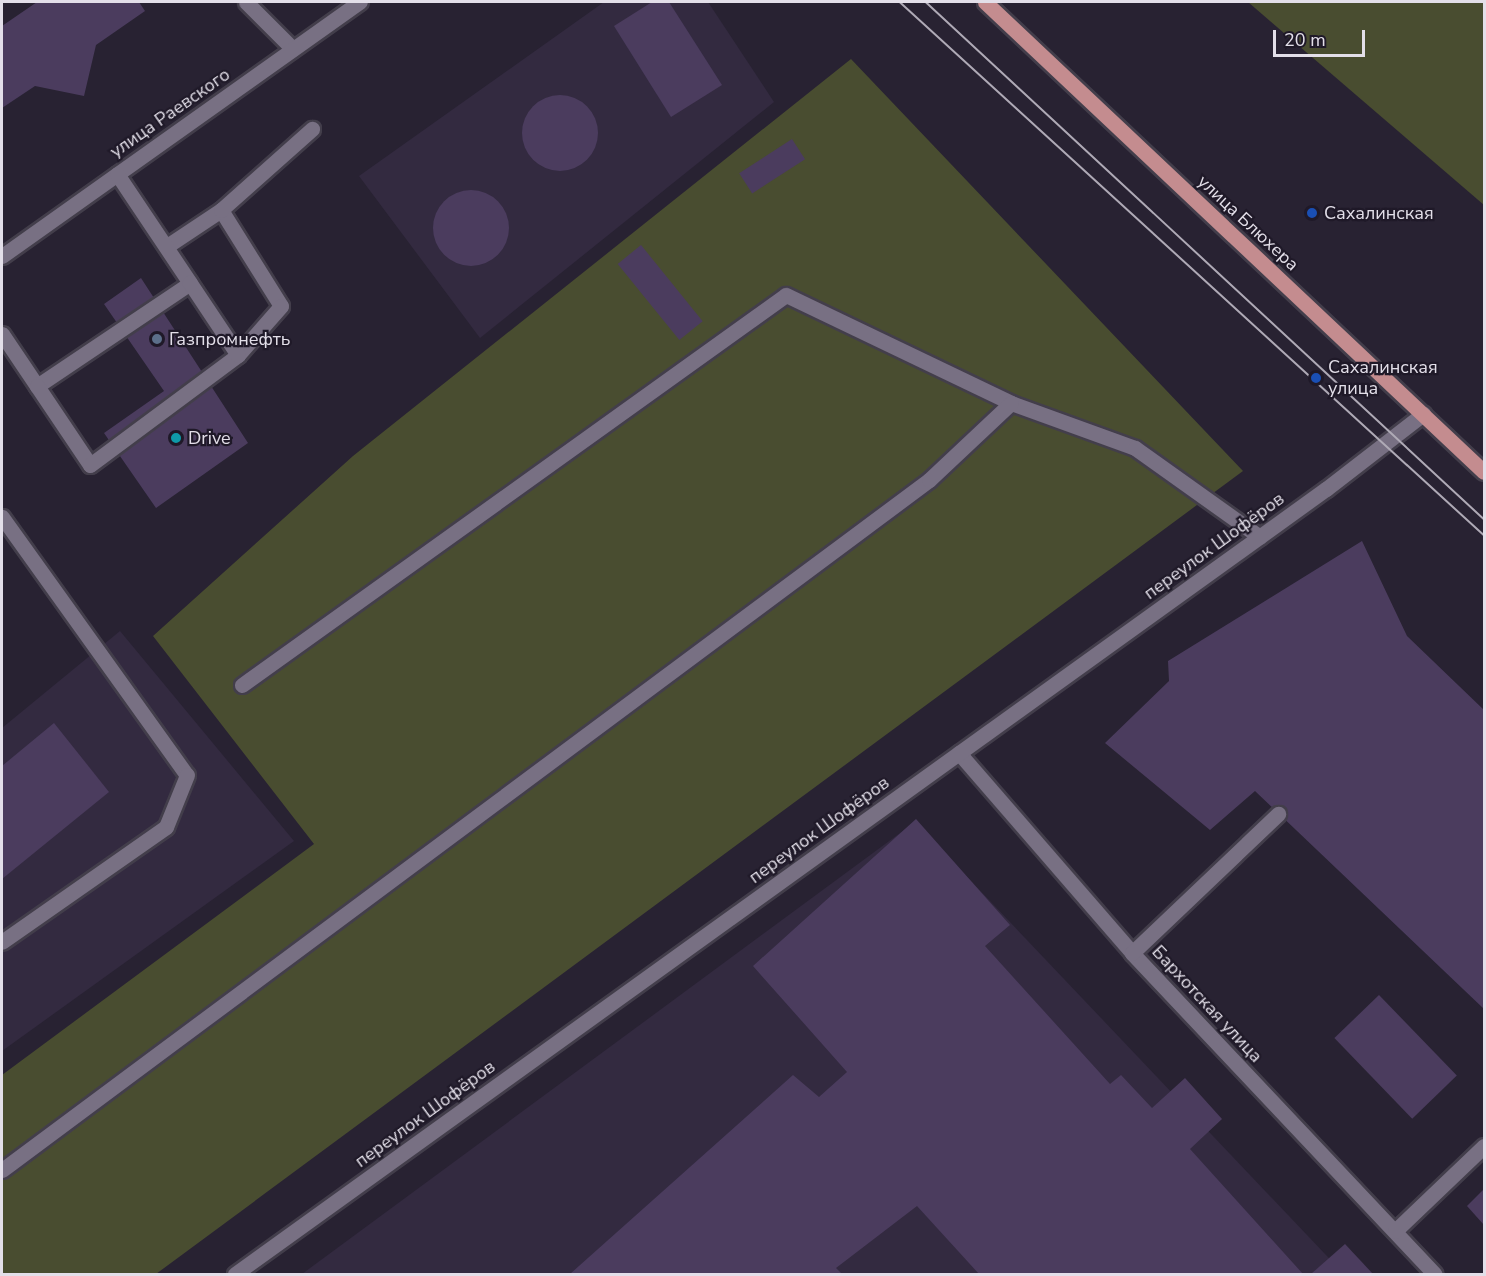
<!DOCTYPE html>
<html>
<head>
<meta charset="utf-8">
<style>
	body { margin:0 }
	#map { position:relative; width:1486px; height:1276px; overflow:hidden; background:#282232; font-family:"Nunito Sans",sans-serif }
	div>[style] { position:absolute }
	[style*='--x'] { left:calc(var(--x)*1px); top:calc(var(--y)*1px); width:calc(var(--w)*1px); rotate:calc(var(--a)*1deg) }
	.built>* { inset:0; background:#332a40 }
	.green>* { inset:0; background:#494d30 }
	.building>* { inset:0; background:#4b3c5e; transform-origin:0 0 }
	.round { border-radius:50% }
	.roads { filter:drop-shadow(2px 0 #433e4b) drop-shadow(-2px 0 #433e4b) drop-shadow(0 2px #433e4b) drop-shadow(0 -2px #433e4b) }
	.minor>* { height:15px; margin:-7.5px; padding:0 7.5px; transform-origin:7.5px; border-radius:7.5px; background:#787083 }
	.major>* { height:15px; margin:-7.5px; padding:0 7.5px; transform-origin:7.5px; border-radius:7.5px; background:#c48c8f }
	.tram>* { height:1.5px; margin:-0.75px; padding:0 0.75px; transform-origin:0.75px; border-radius:0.75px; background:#afaab6 }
	.dots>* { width:16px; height:16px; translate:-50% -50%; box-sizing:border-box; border:3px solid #1f1928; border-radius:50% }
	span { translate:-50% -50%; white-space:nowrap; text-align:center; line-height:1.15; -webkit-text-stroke:4.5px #1f1928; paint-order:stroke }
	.street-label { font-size:18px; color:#e3dfe9 }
	.poi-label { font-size:18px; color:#e3dfe9 }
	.left { translate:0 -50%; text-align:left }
	.frame { position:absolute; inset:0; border:3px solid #e3dfe9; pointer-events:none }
	.scale { position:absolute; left:1273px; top:30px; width:92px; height:27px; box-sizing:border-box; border:3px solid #e3dfe9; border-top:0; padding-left:8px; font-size:18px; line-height:21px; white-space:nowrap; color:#e3dfe9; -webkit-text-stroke:4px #1f1928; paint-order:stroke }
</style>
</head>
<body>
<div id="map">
	<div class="built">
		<i style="clip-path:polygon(604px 2px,708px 2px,774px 102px,480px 338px,359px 176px)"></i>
		<i style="clip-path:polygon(120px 631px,294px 841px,2px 1051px,2px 728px)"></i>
		<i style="clip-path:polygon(915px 822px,1344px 1274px,302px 1274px)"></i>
	</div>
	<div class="green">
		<i style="clip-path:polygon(1248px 2px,1484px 2px,1484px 205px)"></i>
		<i style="clip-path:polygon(851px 59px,1243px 471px,156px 1274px,2px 1274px,2px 1075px,314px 844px,153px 636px,353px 456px)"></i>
	</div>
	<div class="building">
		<i style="clip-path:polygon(37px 2px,139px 2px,145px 11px,96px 45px,84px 96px,35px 86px,2px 108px,2px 26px)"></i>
		<i style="clip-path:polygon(652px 2px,669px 2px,722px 85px,671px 117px,614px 26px)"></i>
		<i class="round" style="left:522px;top:95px;width:76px;height:76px"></i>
		<i style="left:792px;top:139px;width:24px;height:63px;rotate:57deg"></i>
		<i class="round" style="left:433px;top:190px;width:76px;height:76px"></i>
		<i style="left:641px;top:245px;width:98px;height:30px;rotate:51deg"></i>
		<i style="clip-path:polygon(141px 278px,248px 443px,156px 508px,104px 433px,164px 391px,104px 304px)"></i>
		<i style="clip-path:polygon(1362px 541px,1407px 636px,1484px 710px,1484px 1009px,1255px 791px,1210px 830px,1105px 743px,1169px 681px,1168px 661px)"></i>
		<i style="clip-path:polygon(54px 723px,109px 792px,2px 879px,2px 766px)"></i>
		<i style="clip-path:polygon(916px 819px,1010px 925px,985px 946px,1110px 1084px,1121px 1075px,1152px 1108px,1185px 1078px,1222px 1119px,1190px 1149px,1303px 1274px,979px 1274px,917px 1206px,836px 1268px,842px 1274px,570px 1274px,793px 1075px,819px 1097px,847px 1072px,753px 966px)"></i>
		<i style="left:1379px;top:995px;width:112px;height:62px;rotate:46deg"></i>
		<i style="clip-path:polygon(1484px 1189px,1484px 1225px,1467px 1206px)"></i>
		<i style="clip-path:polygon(1345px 1244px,1373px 1274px,1311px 1274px)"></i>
	</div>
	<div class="roads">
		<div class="minor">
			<i style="--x:246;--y:2;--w:66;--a:45"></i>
			<i style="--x:221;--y:210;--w:113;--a:58"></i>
			<i style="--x:281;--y:306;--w:65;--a:131.3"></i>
			<i style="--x:167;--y:246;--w:65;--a:-33.7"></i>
			<i style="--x:221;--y:210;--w:122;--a:-41.7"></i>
			<i style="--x:2;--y:256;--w:439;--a:-35.4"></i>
			<i style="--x:2;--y:334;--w:63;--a:56.1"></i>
			<i style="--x:37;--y:386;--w:184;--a:-33.9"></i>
			<i style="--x:190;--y:283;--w:131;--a:-123.8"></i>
			<i style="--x:37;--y:386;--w:95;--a:56.1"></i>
			<i style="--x:90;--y:465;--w:184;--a:-36.6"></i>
			<i style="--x:238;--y:355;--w:87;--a:-123.7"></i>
			<i style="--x:2;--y:517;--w:317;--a:54.4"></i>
			<i style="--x:187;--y:775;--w:56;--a:112"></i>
			<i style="--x:166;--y:827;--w:200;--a:145"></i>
			<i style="--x:242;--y:685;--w:669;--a:-35.64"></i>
			<i style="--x:786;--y:295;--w:250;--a:25.6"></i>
			<i style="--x:1011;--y:403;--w:132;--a:19.9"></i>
			<i style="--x:1135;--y:448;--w:153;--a:35.5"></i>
			<i style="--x:959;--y:753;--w:264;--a:49.1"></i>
			<i style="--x:1132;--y:953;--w:441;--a:46.7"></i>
			<i style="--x:1132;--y:953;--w:202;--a:-43.6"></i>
			<i style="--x:2;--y:1170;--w:1156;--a:-36.66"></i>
			<i style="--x:929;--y:480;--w:112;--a:-43.2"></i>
			<i style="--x:1395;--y:1231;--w:123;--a:-43.7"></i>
			<i style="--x:235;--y:1274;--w:1344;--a:-35.74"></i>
			<i style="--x:1326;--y:489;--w:123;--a:-37.7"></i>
		</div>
		<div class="major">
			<i style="--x:985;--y:2;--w:685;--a:43.29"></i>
		</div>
	</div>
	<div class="tram">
		<i style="--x:900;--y:2;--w:791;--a:42.39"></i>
		<i style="--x:926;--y:2;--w:761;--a:42.82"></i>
	</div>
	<div class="dots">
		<i style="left:1312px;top:213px;background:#1a4fb4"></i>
		<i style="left:157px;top:339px;background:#5c6f8a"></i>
		<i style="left:1316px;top:378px;background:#1a4fb4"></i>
		<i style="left:176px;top:438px;background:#0f9aa8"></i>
	</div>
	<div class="street-label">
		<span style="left:170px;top:113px;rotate:-35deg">улица Раевского</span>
		<span style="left:1248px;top:223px;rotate:43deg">улица Блюхера</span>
		<span style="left:1214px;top:546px;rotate:-36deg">переулок Шофёров</span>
		<span style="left:819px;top:830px;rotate:-36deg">переулок Шофёров</span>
		<span style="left:1207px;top:1004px;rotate:47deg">Бархотская улица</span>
		<span style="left:425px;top:1114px;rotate:-36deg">переулок Шофёров</span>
	</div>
	<div class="poi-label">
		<span class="left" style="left:1324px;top:213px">Сахалинская</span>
		<span class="left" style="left:169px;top:339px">Газпромнефть</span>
		<span class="left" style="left:1328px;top:378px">Сахалинская<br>улица</span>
		<span class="left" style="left:188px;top:438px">Drive</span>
	</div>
	<div class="frame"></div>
	<div class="scale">20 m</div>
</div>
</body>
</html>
